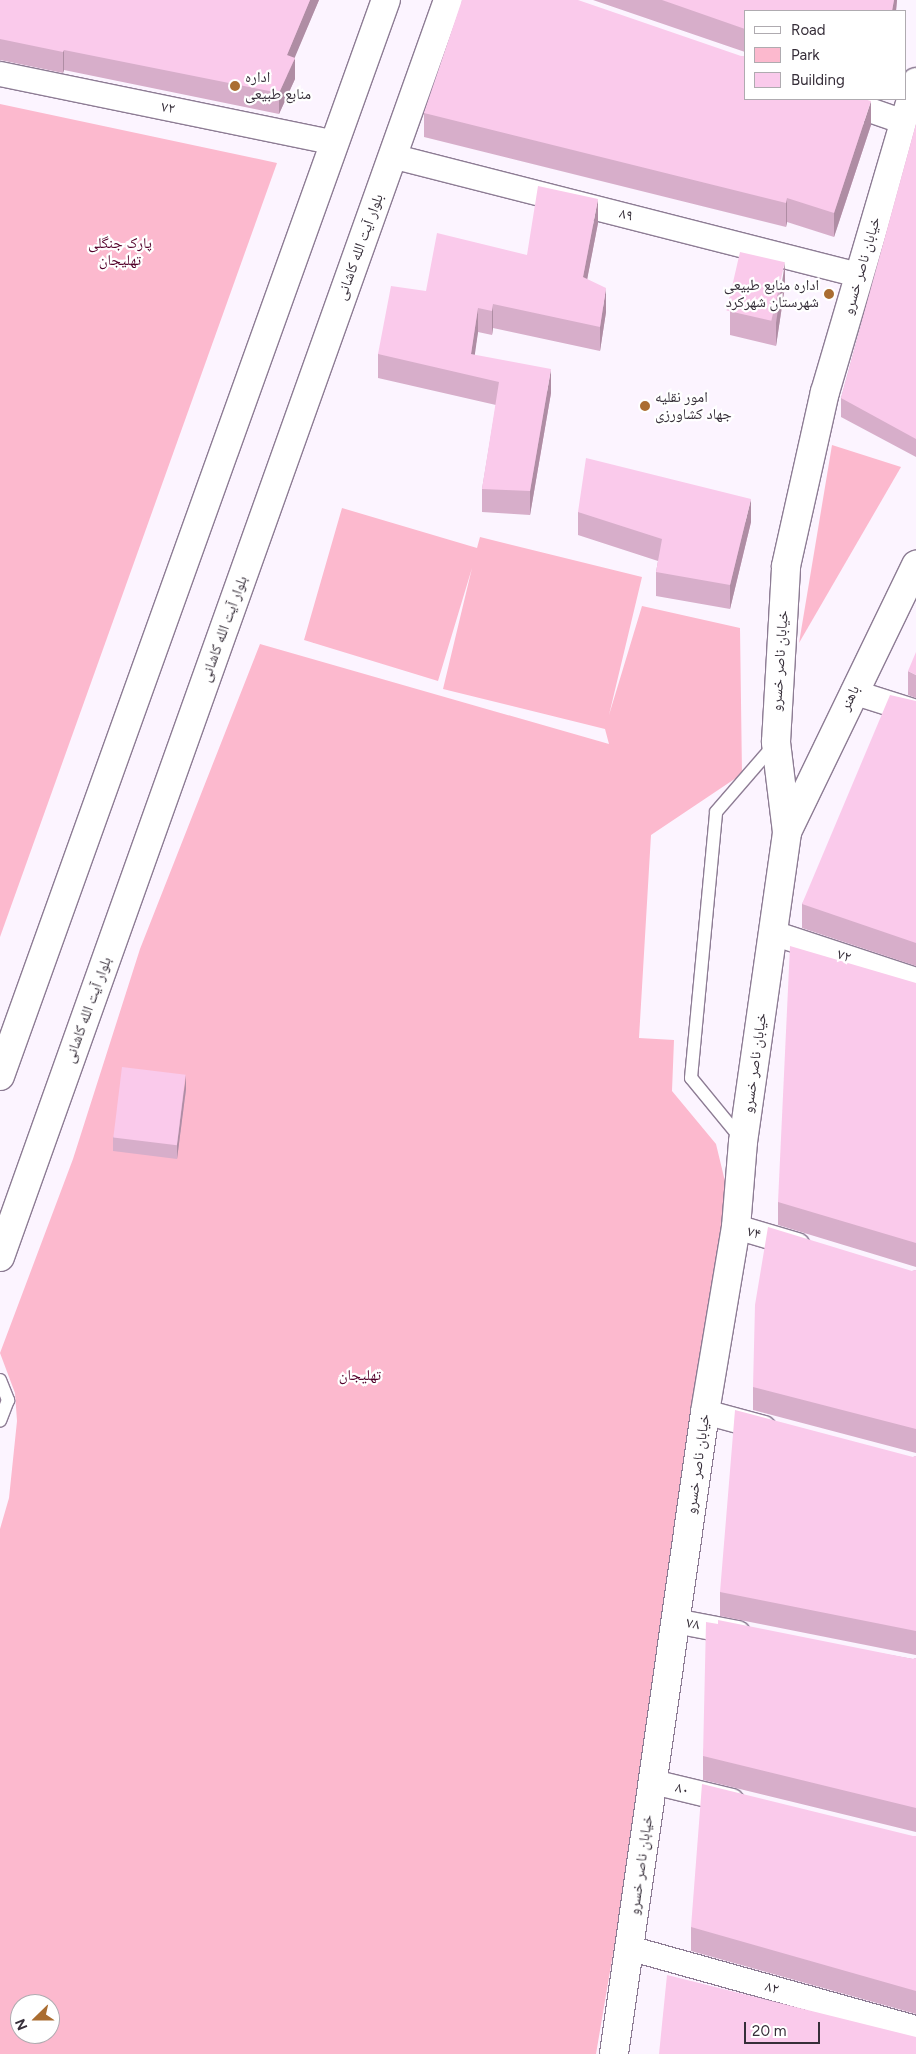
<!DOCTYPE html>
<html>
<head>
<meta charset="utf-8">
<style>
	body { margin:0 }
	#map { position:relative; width:916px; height:2054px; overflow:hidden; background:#fcf4ff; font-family:Figtree,"Noto Naskh Arabic",sans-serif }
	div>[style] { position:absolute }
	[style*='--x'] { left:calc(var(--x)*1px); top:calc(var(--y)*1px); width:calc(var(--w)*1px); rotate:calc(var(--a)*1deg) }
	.green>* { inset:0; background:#fcb9ce }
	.roads { filter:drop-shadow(1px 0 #8d7c94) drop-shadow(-1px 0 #8d7c94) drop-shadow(0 1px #8d7c94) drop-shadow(0 -1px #8d7c94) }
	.lane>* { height:12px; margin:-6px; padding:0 6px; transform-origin:6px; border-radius:6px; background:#fff }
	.street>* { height:24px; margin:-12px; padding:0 12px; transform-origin:12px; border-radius:12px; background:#fff }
	.secondary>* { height:28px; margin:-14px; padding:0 14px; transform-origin:14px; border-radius:14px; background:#fff }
	.primary>* { height:28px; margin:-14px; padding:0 14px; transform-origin:14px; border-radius:14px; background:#fff }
	.wall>* { inset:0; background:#d7aeca }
	.shaded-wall>* { inset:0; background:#af8da4 }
	.building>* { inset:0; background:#facaeb; transform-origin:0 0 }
	.dots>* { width:14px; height:14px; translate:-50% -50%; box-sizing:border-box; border:2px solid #fff; border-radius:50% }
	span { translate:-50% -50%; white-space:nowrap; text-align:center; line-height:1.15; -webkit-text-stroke:4.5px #fff; paint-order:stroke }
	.poi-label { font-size:15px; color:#362e39 }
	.left { translate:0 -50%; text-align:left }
	.right { translate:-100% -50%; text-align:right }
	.street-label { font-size:15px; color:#362e39 }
	.park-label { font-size:15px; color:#53012a }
	.legend { position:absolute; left:744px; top:10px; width:162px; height:90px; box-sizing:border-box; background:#fff; border:1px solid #afabb0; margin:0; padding:6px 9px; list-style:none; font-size:15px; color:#362e39 }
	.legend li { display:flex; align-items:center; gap:10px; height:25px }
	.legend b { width:25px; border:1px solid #afabb0 }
	.north { position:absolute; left:10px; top:1994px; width:50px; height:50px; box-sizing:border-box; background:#fff; border:1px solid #afabb0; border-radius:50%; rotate:248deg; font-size:14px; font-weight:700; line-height:20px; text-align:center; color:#362e39 }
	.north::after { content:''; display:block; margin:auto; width:18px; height:22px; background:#aa6d31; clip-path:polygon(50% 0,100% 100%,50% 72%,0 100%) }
	.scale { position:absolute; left:744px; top:2022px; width:76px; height:22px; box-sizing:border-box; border:2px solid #362e39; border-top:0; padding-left:6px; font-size:15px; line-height:18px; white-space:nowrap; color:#362e39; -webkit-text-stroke:4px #fff; paint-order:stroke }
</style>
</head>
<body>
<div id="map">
	<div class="green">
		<i style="clip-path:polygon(0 104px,277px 163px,0 937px)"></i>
		<i style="clip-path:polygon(832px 445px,901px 467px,799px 643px)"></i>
		<i style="clip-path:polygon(evenodd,342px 508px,477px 548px,480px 537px,642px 577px,609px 715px,642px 606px,740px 628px,742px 774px,651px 835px,639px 1038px,674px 1040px,672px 1091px,716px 1144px,736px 1227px,596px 2054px,0 2054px,0 1529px,9px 1498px,17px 1421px,15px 1393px,0 1353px,73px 1159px,140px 949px,260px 644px,609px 744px,605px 729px,443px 689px,472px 568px,438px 681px,304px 640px,342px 508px,20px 2004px,50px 2004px,50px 2034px,20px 2034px,20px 2004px)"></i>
	</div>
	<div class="roads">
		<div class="lane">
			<i style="--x:742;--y:1140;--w:80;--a:-129.4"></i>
			<i style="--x:691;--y:1078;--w:267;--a:-84.6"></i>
			<i style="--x:716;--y:812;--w:90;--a:-49.1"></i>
			<i style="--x:0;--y:1380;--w:22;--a:68"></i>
			<i style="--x:8;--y:1400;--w:22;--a:111"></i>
		</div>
		<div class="street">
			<i style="--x:0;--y:74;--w:342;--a:11.6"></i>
			<i style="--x:838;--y:99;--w:70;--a:19.2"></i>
			<i style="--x:392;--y:156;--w:482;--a:14.3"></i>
			<i style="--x:853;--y:692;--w:66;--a:17.6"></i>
			<i style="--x:773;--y:933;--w:151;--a:18.2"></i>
			<i style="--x:736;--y:1227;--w:64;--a:16.4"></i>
			<i style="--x:705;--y:1412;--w:61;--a:15.2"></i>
			<i style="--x:675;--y:1621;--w:64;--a:10.8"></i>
			<i style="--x:653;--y:1782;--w:81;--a:13.5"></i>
			<i style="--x:629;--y:1948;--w:298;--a:15.6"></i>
		</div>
		<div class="secondary">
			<i style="--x:787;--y:832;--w:297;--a:-64.2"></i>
			<i style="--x:614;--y:2054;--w:648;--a:-81.93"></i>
			<i style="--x:705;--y:1412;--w:188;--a:-80.5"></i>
			<i style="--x:736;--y:1227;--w:85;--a:-85.3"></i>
			<i style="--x:743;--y:1142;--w:313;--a:-81.9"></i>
			<i style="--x:787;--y:832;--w:91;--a:-97"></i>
			<i style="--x:776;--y:742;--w:176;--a:-86.7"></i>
			<i style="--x:786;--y:566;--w:178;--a:-77.4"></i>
			<i style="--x:825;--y:392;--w:323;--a:-73.6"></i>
		</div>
		<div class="primary">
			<i style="--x:0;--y:1076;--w:1143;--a:-70.27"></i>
			<i style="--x:0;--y:1257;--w:1334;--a:-70.38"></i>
		</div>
	</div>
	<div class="wall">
		<i style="clip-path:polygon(0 0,319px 0,294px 58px,295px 79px,279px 114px,64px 70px,63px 73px,0 60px)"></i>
		<i style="clip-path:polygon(593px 0,897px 0,896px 11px,745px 11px,745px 52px)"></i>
		<i style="clip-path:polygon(424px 113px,871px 125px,834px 237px,787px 222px,786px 227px,424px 137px)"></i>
		<i style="clip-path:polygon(916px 124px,916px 457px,841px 417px,841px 398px)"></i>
		<i style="clip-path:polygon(598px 223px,587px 279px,606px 312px,600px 351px,493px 328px,492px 335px,478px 332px,474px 355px,551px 393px,530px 515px,482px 512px,482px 489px,496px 405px,378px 378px,378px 354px,426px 291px,527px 255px)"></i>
		<i style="clip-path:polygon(785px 286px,776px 346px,730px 335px,730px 311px)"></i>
		<i style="clip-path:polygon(578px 512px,751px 522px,730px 609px,656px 596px,656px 572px,658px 561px,578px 535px)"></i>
		<i style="clip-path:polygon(908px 671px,916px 675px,916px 698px,908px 695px)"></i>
		<i style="clip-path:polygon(916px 701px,916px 966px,802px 928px,802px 904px)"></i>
		<i style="clip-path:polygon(916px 983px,916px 1267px,778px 1225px,778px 1202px)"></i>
		<i style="clip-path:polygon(186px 1089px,177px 1159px,113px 1151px,113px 1137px)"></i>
		<i style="clip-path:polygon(916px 1270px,916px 1453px,753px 1410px,753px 1387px,912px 1271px)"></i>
		<i style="clip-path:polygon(916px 1456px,916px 1655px,720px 1616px,720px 1592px,913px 1457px)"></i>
		<i style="clip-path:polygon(718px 1624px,913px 1659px,916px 1658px,916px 1832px,703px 1780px,703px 1756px)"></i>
		<i style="clip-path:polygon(913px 1836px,916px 1836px,916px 2014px,691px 1951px,691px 1927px)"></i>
	</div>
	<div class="shaded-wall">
		<i style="clip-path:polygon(310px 0,319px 0,287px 76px,287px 55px)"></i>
		<i style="clip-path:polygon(894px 0,897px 0,896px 11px,892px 11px)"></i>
		<i style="clip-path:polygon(64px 50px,64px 70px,63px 73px,63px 52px)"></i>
		<i style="clip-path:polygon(295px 58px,295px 79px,279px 114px,279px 93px)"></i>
		<i style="clip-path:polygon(871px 101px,871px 125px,834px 237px,834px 213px)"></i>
		<i style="clip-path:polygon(787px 198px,787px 222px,786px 227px,786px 203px)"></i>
		<i style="clip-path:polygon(598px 199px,598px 223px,583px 301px,583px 277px)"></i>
		<i style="clip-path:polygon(785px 262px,785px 286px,776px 346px,776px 323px)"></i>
		<i style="clip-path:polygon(606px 288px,606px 312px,600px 351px,600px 327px)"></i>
		<i style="clip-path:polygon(493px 304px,493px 328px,492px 335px,492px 311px)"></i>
		<i style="clip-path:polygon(478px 308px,478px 332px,472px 375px,471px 354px)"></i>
		<i style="clip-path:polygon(551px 369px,551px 393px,530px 515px,530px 491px)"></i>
		<i style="clip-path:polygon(751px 499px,751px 522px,730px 609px,730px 585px)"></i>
		<i style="clip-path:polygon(186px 1075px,186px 1089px,177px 1159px,177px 1145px)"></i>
	</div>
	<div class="building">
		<i style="clip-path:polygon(0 0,310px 0,287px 55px,295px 58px,279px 93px,64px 50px,63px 52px,0 39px)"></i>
		<i style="clip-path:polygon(462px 0,578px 0,741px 56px,745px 56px,745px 99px,864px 99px,871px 101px,834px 213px,787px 198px,786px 203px,424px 113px)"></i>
		<i style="clip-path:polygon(662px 0,894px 0,892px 11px,745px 11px,745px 29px)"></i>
		<i style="clip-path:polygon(916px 124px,916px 439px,841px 398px)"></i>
		<i style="clip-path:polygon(538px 186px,598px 199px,583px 277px,606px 288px,600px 327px,493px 304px,492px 311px,478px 308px,471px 354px,551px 369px,530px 491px,482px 489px,499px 382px,378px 354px,391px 286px,426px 291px,437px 233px,527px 255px)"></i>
		<i style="left:740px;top:252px;width:46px;height:60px;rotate:13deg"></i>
		<i style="clip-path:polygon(586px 458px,751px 499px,730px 585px,656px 572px,662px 539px,578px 512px)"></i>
		<i style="clip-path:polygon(916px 652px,916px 675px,908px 671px)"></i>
		<i style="clip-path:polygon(890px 695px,916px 701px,916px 943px,802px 904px)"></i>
		<i style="clip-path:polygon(790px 946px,916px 983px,916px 1243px,778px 1202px)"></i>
		<i style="left:122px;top:1067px;width:64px;height:71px;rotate:7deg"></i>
		<i style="clip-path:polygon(768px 1227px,912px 1271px,916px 1270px,916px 1429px,753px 1387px,755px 1305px)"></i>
		<i style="clip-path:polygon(735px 1410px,913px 1457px,916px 1456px,916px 1631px,720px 1592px)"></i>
		<i style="clip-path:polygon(718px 1620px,913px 1659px,916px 1658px,916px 1808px,703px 1756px,706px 1622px,718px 1624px)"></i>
		<i style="clip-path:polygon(702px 1784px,913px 1836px,916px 1836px,916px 1991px,691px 1927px)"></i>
		<i style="clip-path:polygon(667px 1975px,916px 2037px,916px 2054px,659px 2054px)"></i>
	</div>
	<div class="dots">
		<i style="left:235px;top:86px;background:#aa6d31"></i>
		<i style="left:829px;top:294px;background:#aa6d31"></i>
		<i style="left:645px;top:406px;background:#aa6d31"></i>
	</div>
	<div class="poi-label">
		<span class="left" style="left:245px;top:86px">اداره<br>منابع طبیعی</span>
		<span class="right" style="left:819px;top:294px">اداره منابع طبیعی<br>شهرستان شهرکرد</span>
		<span class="left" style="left:655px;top:406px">امور نقلیه<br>جهاد کشاورزی</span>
	</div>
	<div class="street-label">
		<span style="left:168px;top:108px;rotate:11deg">۷۲</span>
		<span style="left:626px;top:215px;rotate:14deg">۸۹</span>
		<span style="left:360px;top:247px;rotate:-70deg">بلوار آیت الله کاشانی</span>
		<span style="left:862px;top:266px;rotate:-74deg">خیابان ناصر خسرو</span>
		<span style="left:224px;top:629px;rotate:-70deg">بلوار آیت الله کاشانی</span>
		<span style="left:780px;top:661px;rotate:-86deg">خیابان ناصر خسرو</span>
		<span style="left:850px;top:698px;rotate:-64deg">باهنر</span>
		<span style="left:844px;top:956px;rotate:18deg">۷۲</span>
		<span style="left:88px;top:1010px;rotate:-70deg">بلوار آیت الله کاشانی</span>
		<span style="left:755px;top:1063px;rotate:-82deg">خیابان ناصر خسرو</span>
		<span style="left:754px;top:1233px;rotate:17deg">۷۴</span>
		<span style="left:698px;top:1464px;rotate:-82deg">خیابان ناصر خسرو</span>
		<span style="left:693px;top:1624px;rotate:11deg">۷۸</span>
		<span style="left:682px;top:1789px;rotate:14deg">۸۰</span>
		<span style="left:641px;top:1865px;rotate:-82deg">خیابان ناصر خسرو</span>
		<span style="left:772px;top:1988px;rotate:16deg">۸۲</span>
	</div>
	<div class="park-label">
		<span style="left:120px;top:252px">پارک جنگلی<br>تهلیجان</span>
		<span style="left:360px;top:1376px">تهلیجان</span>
	</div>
	<ul class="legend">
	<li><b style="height:6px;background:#fff"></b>Road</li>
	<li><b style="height:14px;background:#fcb9ce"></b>Park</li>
	<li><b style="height:14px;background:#facaeb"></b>Building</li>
	</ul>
	<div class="north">N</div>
	<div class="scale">20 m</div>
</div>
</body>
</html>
